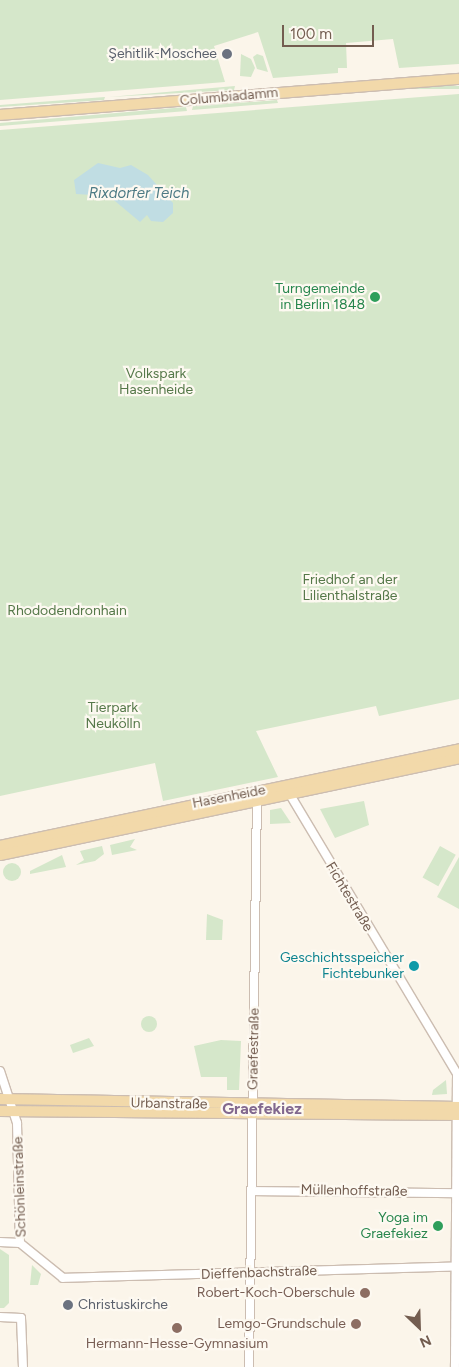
<!DOCTYPE html>
<html>
<head>
<meta charset="utf-8">
<style>
	body { margin:0 }
	#map { position:relative; width:459px; height:1367px; overflow:hidden; background:#fbf5ea; font-family:Figtree,sans-serif }
	div>[style] { position:absolute }
	[style*='--x'] { left:calc(var(--x)*1px); top:calc(var(--y)*1px); width:calc(var(--w)*1px); rotate:calc(var(--a)*1deg) }
	.green>* { inset:0; background:#d5e7ca; transform-origin:0 0 }
	.round { border-radius:50% }
	.water>* { inset:0; background:#c0dde3 }
	.roads { filter:drop-shadow(1px 0 #ccbdb1) drop-shadow(-1px 0 #ccbdb1) drop-shadow(0 1px #ccbdb1) drop-shadow(0 -1px #ccbdb1) }
	.minor>* { height:8px; margin:-4px; padding:0 4px; transform-origin:4px; border-radius:4px; background:#fff }
	.major>* { height:10px; margin:-5px; padding:0 5px; transform-origin:5px; border-radius:5px; background:#f2d9aa }
	.dots>* { width:14px; height:14px; translate:-50% -50%; box-sizing:border-box; border:2px solid #fdf9f1; border-radius:50% }
	span { translate:-50% -50%; white-space:nowrap; text-align:center; line-height:1.15; -webkit-text-stroke:4.5px #fdf9f1; paint-order:stroke }
	.worship-label { font-size:14px; color:#5b616d }
	.right { translate:-100% -50%; text-align:right }
	.left { translate:0 -50%; text-align:left }
	.street-label { font-size:14px; color:#735d50 }
	.leisure-label { font-size:14px; color:#27864d }
	.park-label { font-size:14px; color:#557849 }
	.culture-label { font-size:14px; color:#0d838f }
	.education-label { font-size:14px; color:#785e54 }
	.water-label { font-size:15px; color:#4c7a84; font-style:italic }
	.quarter-label { font-size:16px; color:#82688e; font-weight:700 }
	.north { position:absolute; left:394px; top:1302px; width:50px; height:50px; -webkit-text-stroke:4px #fdf9f1; paint-order:stroke; rotate:156deg; font-size:14px; font-weight:700; line-height:20px; text-align:center; color:#735d50 }
	.north::after { content:''; display:block; margin:auto; width:18px; height:22px; background:#735d50; clip-path:polygon(50% 0,100% 100%,50% 72%,0 100%) }
	.scale { position:absolute; left:282px; top:25px; width:92px; height:22px; box-sizing:border-box; border:2px solid #735d50; border-top:0; padding-left:6px; font-size:15px; line-height:18px; white-space:nowrap; color:#735d50; -webkit-text-stroke:4px #fdf9f1; paint-order:stroke }
</style>
</head>
<body>
<div id="map">
	<div class="green">
		<i style="clip-path:polygon(0 0,459px 0,459px 64px,399px 68px,393px 39px,346px 43px,347px 68px,338px 68px,338px 73px,273px 78px,258px 32px,214px 46px,225px 82px,0 100px)"></i>
		<i style="clip-path:polygon(241px 54px,251px 59px,255px 68px,251px 77px,240px 76px)"></i>
		<i style="clip-path:polygon(257px 54px,263px 56px,268px 72px,257px 69px,253px 57px)"></i>
		<i style="clip-path:polygon(235px 86px,234px 90px,109px 97px)"></i>
		<i style="left:459px;top:86px;width:3px;height:93px;rotate:90deg"></i>
		<i style="clip-path:polygon(459px 94px,459px 699px,379px 716px,376px 706px,256px 731px,278px 777px,163px 801px,155px 763px,0 796px,0 130px)"></i>
		<i style="clip-path:polygon(105px 97px,104px 100px,0 107px,0 105px)"></i>
		<i style="clip-path:polygon(277px 100px,278px 103px,192px 110px,193px 106px)"></i>
		<i style="clip-path:polygon(186px 107px,187px 111px,0 126px,0 123px)"></i>
		<i style="clip-path:polygon(364px 801px,369px 825px,335px 838px,320px 809px)"></i>
		<i style="clip-path:polygon(281px 808px,291px 823px,270px 824px,270px 810px)"></i>
		<i style="clip-path:polygon(135px 839px,130px 847px,137px 850px,112px 855px,110px 845px)"></i>
		<i style="clip-path:polygon(102px 846px,104px 854px,95px 861px,76px 865px,84px 860px,80px 851px)"></i>
		<i style="left:440px;top:846px;width:18px;height:36px;rotate:29deg"></i>
		<i style="clip-path:polygon(62px 855px,66px 867px,30px 874px,30px 871px)"></i>
		<i style="clip-path:polygon(459px 857px,459px 909px,437px 897px)"></i>
		<i class="round" style="left:3px;top:863px;width:18px;height:18px"></i>
		<i style="clip-path:polygon(207px 914px,223px 920px,222px 940px,206px 940px)"></i>
		<i class="round" style="left:141px;top:1016px;width:16px;height:16px"></i>
		<i style="clip-path:polygon(89px 1038px,94px 1046px,73px 1053px,70px 1045px)"></i>
		<i style="clip-path:polygon(221px 1040px,241px 1041px,239px 1090px,227px 1090px,227px 1077px,201px 1077px,194px 1046px)"></i>
		<i style="clip-path:polygon(446px 1080px,447px 1094px,432px 1095px,433px 1090px)"></i>
		<i style="clip-path:polygon(0 1249px,9px 1255px,9px 1303px,4px 1308px,0 1308px)"></i>
		<i style="clip-path:polygon(32px 1265px,41px 1274px,38px 1285px,30px 1285px)"></i>
	</div>
	<div class="water">
		<i style="clip-path:polygon(98px 163px,120px 168px,131px 165px,148px 175px,173px 203px,173px 213px,163px 222px,151px 221px,147px 215px,140px 222px,109px 196px,76px 194px,74px 180px)"></i>
	</div>
	<div class="roads">
		<div class="minor">
			<i style="--x:289;--y:793;--w:327;--a:59.1"></i>
			<i style="--x:457;--y:1074;--w:293;--a:90.4"></i>
			<i style="--x:0;--y:1071;--w:55;--a:71.9"></i>
			<i style="--x:17;--y:1123;--w:120;--a:88.6"></i>
			<i style="--x:252;--y:1191;--w:204;--a:0.6"></i>
			<i style="--x:0;--y:1242;--w:20;--a:3"></i>
			<i style="--x:20;--y:1243;--w:55;--a:39.1"></i>
			<i style="--x:63;--y:1278;--w:396;--a:-1.7"></i>
			<i style="--x:0;--y:1317;--w:21;--a:3"></i>
			<i style="--x:21;--y:1318;--w:49;--a:87.7"></i>
			<i style="--x:249;--y:1367;--w:572;--a:-89.2"></i>
		</div>
		<div class="major">
			<i style="--x:0;--y:115;--w:460;--a:-4.5"></i>
			<i style="--x:0;--y:846;--w:469;--a:-11.9"></i>
			<i style="--x:0;--y:855;--w:469;--a:-11.9"></i>
			<i style="--x:0;--y:1099;--w:459;--a:1"></i>
			<i style="--x:0;--y:1111;--w:459;--a:0.5"></i>
		</div>
	</div>
	<div class="dots">
		<i style="left:227px;top:54px;background:#6b7280"></i>
		<i style="left:375px;top:297px;background:#2e9e5b"></i>
		<i style="left:414px;top:966px;background:#0f9aa8"></i>
		<i style="left:438px;top:1226px;background:#2e9e5b"></i>
		<i style="left:365px;top:1293px;background:#8d6e63"></i>
		<i style="left:68px;top:1305px;background:#6b7280"></i>
		<i style="left:356px;top:1324px;background:#8d6e63"></i>
		<i style="left:177px;top:1328px;background:#8d6e63"></i>
	</div>
	<div class="worship-label">
		<span class="right" style="left:217px;top:54px">Şehitlik-Moschee</span>
		<span class="left" style="left:78px;top:1305px">Christuskirche</span>
	</div>
	<div class="street-label">
		<span style="left:229px;top:97px;rotate:-5deg">Columbiadamm</span>
		<span style="left:229px;top:797px;rotate:-11deg">Hasenheide</span>
		<span style="left:349px;top:897px;rotate:59deg">Fichtestraße</span>
		<span style="left:254px;top:1049px;rotate:-89deg">Graefestraße</span>
		<span style="left:169px;top:1104px;rotate:1deg">Urbanstraße</span>
		<span style="left:20px;top:1187px;rotate:-92deg">Schönleinstraße</span>
		<span style="left:354px;top:1191px;rotate:1deg">Müllenhoffstraße</span>
		<span style="left:259px;top:1273px;rotate:-2deg">Dieffenbachstraße</span>
	</div>
	<div class="leisure-label">
		<span class="right" style="left:365px;top:297px">Turngemeinde<br>in Berlin 1848</span>
		<span class="right" style="left:428px;top:1226px">Yoga im<br>Graefekiez</span>
	</div>
	<div class="park-label">
		<span style="left:156px;top:382px">Volkspark<br>Hasenheide</span>
		<span style="left:350px;top:588px">Friedhof an der<br>Lilienthalstraße</span>
		<span style="left:67px;top:611px">Rhododendronhain</span>
		<span style="left:113px;top:716px">Tierpark<br>Neukölln</span>
	</div>
	<div class="culture-label">
		<span class="right" style="left:404px;top:966px">Geschichtsspeicher<br>Fichtebunker</span>
	</div>
	<div class="education-label">
		<span class="right" style="left:355px;top:1293px">Robert-Koch-Oberschule</span>
		<span class="right" style="left:346px;top:1324px">Lemgo-Grundschule</span>
		<span style="left:177px;top:1344px">Hermann-Hesse-Gymnasium</span>
	</div>
	<div class="water-label">
		<span style="left:139px;top:194px">Rixdorfer Teich</span>
	</div>
	<div class="quarter-label">
		<span style="left:262px;top:1109px">Graefekiez</span>
	</div>
	<div class="north">N</div>
	<div class="scale">100 m</div>
</div>
</body>
</html>
